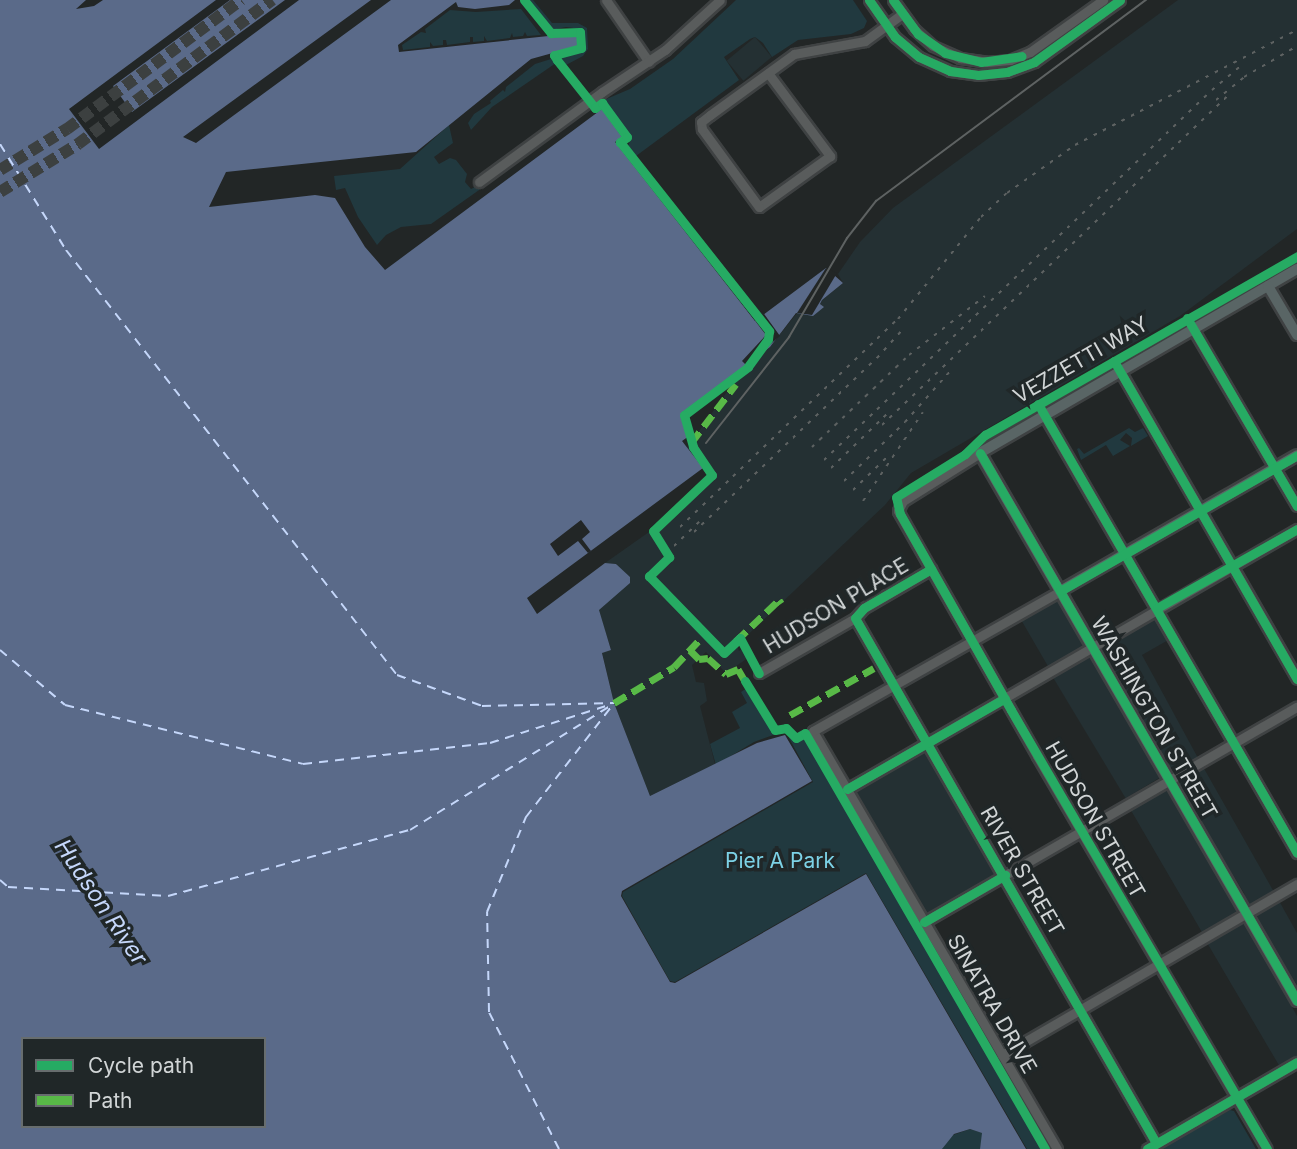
<!DOCTYPE html>
<html>
<head>
<meta charset="utf-8">
<style>
	body { margin:0 }
	#map { position:relative; width:1297px; height:1149px; overflow:hidden; background:#222626; font-family:Inter,sans-serif }
	div>[style] { position:absolute }
	[style*='--x'] { left:calc(var(--x)*1px); top:calc(var(--y)*1px); width:calc(var(--w)*1px); rotate:calc(var(--a)*1deg) }
	.built>* { inset:0; background:#243033; transform-origin:0 0 }
	.green>* { inset:0; background:#21393f }
	.water>* { inset:0; background:#5a6a89 }
	.pier>* { inset:0; background:#222626 }
	.ferry>* { height:2px; margin-top:-1px; transform-origin:0; background:repeating-linear-gradient(90deg,#c5d7fa 0 9px,transparent 0 16px) }
	.highway-tunnel>* { height:12px; margin-top:-6px; transform-origin:0; background:repeating-linear-gradient(90deg,#3c4040 0 12px,transparent 0 18px) }
	.roads { filter:drop-shadow(2px 0 #3f4243) drop-shadow(-2px 0 #3f4243) drop-shadow(0 2px #3f4243) drop-shadow(0 -2px #3f4243) }
	.minor>* { height:9px; margin:-4.5px; padding:0 4.5px; transform-origin:4.5px; border-radius:4.5px; background:#595c5c }
	.major>* { height:10px; margin:-5px; padding:0 5px; transform-origin:5px; border-radius:5px; background:#596565 }
	.tram>* { height:2px; margin:-1px; padding:0 1px; transform-origin:1px; border-radius:1px; background:#5e6262 }
	.rail>* { height:2px; margin-top:-1px; transform-origin:0; background:repeating-linear-gradient(90deg,#5e6262 0 3.5px,transparent 0 10.5px) }
	.quiet>* { height:7px; margin-top:-3.5px; transform-origin:0; background:repeating-linear-gradient(90deg,#58b947 0 14px,transparent 0 21px) }
	.cycleway>* { height:9px; margin:-4.5px; padding:0 4.5px; transform-origin:4.5px; border-radius:4.5px; background:#26ab63 }
	span { translate:-50% -50%; white-space:nowrap; text-align:center; line-height:1.15; -webkit-text-stroke:7px #202728; paint-order:stroke }
	.street-label { font-size:21px; color:#d1d5d6 }
	.park-label { font-size:21px; color:#7cd2e6 }
	.water-label { font-size:23px; color:#c5d7fa; font-style:italic }
	.legend { position:absolute; left:21px; top:1037px; width:245px; height:91px; box-sizing:border-box; background:#202728; border:2px solid #676d6e; margin:0; padding:9px 12px; list-style:none; font-size:21px; color:#d1d5d6 }
	.legend li { display:flex; align-items:center; gap:14px; height:35px }
	.legend b { width:35px; border:2px solid #676d6e }
</style>
</head>
<body>
<div id="map">
	<div class="built">
		<i style="clip-path:polygon(1178px 0,1297px 0,1297px 229px,1180px 316px,911px 473px,885px 505px,737px 645px,739px 651px,743px 648px,748px 656px,745px 660px,726px 673px,706px 652px,692px 665px,696px 682px,704px 683px,707px 701px,700px 706px,715px 764px,650px 796px,614px 703px,602px 652px,611px 649px,598px 610px,616px 594px,617px 564px,605px 563px,649px 532px,707px 475px,687px 448px,746px 365px,770px 347px,797px 313px,823px 307px,820px 305px,822px 300px,843px 283px,838px 274px,860px 242px,893px 208px)"></i>
		<i style="left:755px;top:37px;width:26px;height:37px;rotate:50deg"></i>
		<i style="clip-path:polygon(1054px 599px,1059px 600px,1083px 646px,1049px 668px,1020px 618px)"></i>
		<i style="clip-path:polygon(1155px 616px,1170px 639px,1142px 655px,1198px 758px,1174px 772px,1168px 767px,1166px 759px,1099px 647px)"></i>
		<i style="left:1088px;top:654px;width:143px;height:42px;rotate:59deg"></i>
		<i style="clip-path:polygon(921px 751px,927px 753px,995px 871px,994px 875px,926px 914px,920px 910px,855px 793px)"></i>
		<i style="clip-path:polygon(1202px 765px,1274px 892px,1253px 905px,1247px 904px,1244px 893px,1177px 783px)"></i>
		<i style="clip-path:polygon(1165px 788px,1237px 909px,1236px 914px,1203px 934px,1129px 807px)"></i>
		<i style="clip-path:polygon(1278px 899px,1297px 933px,1297px 985px,1254px 916px)"></i>
		<i style="clip-path:polygon(1240px 921px,1246px 923px,1297px 1016px,1297px 1057px,1280px 1067px,1206px 941px)"></i>
	</div>
	<div class="green">
		<i style="clip-path:polygon(527px 0,533px 0,552px 23px,578px 23px,587px 28px,588px 49px,583px 56px,566px 65px,562px 60px,563px 55px,583px 51px,581px 29px,566px 27px,552px 30px)"></i>
		<i style="clip-path:polygon(736px 0,853px 0,867px 21px,864px 28px,851px 34px,798px 40px,772px 57px,763px 43px,755px 37px,750px 39px,724px 57px,739px 80px,636px 156px,628px 146px,631px 138px,604px 100px,630px 89px,673px 59px)"></i>
		<i style="clip-path:polygon(521px 9px,541px 35px,527px 36px,525px 32px,523px 36px,513px 37px,512px 33px,510px 38px,487px 41px,484px 36px,484px 41px,473px 42px,473px 37px,470px 37px,470px 42px,447px 45px,446px 40px,443px 40px,443px 45px,433px 46px,430px 42px,430px 47px,403px 50px,402px 45px,421px 32px,426px 33px,425px 29px,450px 10px,476px 12px)"></i>
		<i style="clip-path:polygon(551px 59px,556px 63px,492px 107px,471px 130px,468px 123px,474px 114px,491px 103px,490px 101px,503px 90px,505px 92px,506px 87px,535px 64px)"></i>
		<i style="clip-path:polygon(449px 125px,453px 143px,434px 157px,439px 164px,450px 158px,456px 160px,467px 174px,465px 182px,471px 189px,487px 181px,489px 183px,431px 224px,401px 227px,386px 235px,377px 245px,358px 217px,345px 188px,336px 190px,334px 176px,400px 169px)"></i>
		<i style="clip-path:polygon(1129px 428px,1135px 432px,1143px 428px,1148px 436px,1131px 446px,1132px 438px,1126px 433px,1120px 440px,1130px 446px,1113px 456px,1106px 445px,1081px 460px,1077px 449px,1079px 448px,1084px 454px)"></i>
		<i style="clip-path:polygon(747px 688px,776px 734px,754px 742px,716px 765px,710px 744px,740px 728px,732px 712px,747px 703px,741px 692px)"></i>
		<i style="clip-path:polygon(798px 733px,802px 739px,812px 733px,1050px 1149px,1027px 1149px,866px 873px,675px 982px,670px 981px,622px 896px,623px 892px,813px 782px,789px 738px)"></i>
		<i style="clip-path:polygon(1230px 1110px,1234px 1111px,1256px 1149px,1160px 1149px)"></i>
		<i style="clip-path:polygon(970px 1129px,983px 1133px,980px 1149px,942px 1149px,950px 1136px)"></i>
	</div>
	<div class="water">
		<i style="clip-path:polygon(evenodd,0 0,86px 0,76px 9px,94px 6px,103px 0,371px 0,183px 137px,196px 143px,391px 0,515px 0,509px 5px,475px 9px,458px 7px,456px 2px,398px 45px,399px 52px,577px 33px,578px 46px,531px 59px,416px 152px,226px 172px,209px 207px,315px 195px,335px 198px,365px 247px,385px 270px,602px 109px,622px 137px,615px 142px,755px 321px,826px 268px,843px 283px,822px 300px,820px 304px,824px 307px,813px 316px,796px 313px,770px 347px,680px 415px,689px 436px,682px 441px,703px 468px,527px 598px,537px 614px,605px 563px,616px 564px,630px 577px,630px 583px,599px 610px,611px 650px,602px 653px,614px 703px,650px 796px,757px 743px,785px 735px,812px 781px,622px 891px,621px 896px,670px 982px,675px 983px,866px 874px,1026px 1149px,980px 1149px,982px 1133px,970px 1129px,954px 1134px,942px 1149px,0 1149px,0 0,23px 1039px,264px 1039px,264px 1126px,23px 1126px,23px 1039px)"></i>
	</div>
	<div class="pier">
		<i style="clip-path:polygon(216px 0,230px 0,113px 86px,132px 112px,285px 0,299px 0,99px 149px,69px 109px)"></i>
		<i style="clip-path:polygon(826px 268px,837px 273px,812px 315px,797px 313px)"></i>
		<i style="clip-path:polygon(740px 295px,756px 316px,762px 311px,780px 336px,746px 365px,742px 361px,766px 335px,737px 297px)"></i>
		<i style="clip-path:polygon(581px 520px,590px 532px,582px 539px,591px 551px,588px 553px,578px 541px,558px 556px,550px 544px)"></i>
	</div>
	<div class="ferry">
		<i style="--x:0;--y:144;--w:125;--a:58.1"></i>
		<i style="--x:66;--y:250;--w:539;--a:52.09"></i>
		<i style="--x:397;--y:675;--w:90;--a:20"></i>
		<i style="--x:482;--y:706;--w:132;--a:-1.3"></i>
		<i style="--x:0;--y:650;--w:85;--a:40.2"></i>
		<i style="--x:65;--y:705;--w:245;--a:13.9"></i>
		<i style="--x:303;--y:764;--w:188;--a:-6.4"></i>
		<i style="--x:490;--y:743;--w:125;--a:-17.7"></i>
		<i style="--x:0;--y:880;--w:11;--a:41"></i>
		<i style="--x:8;--y:887;--w:160;--a:3.2"></i>
		<i style="--x:168;--y:896;--w:251;--a:-15.3"></i>
		<i style="--x:410;--y:830;--w:239;--a:-31.8"></i>
		<i style="--x:559;--y:1149;--w:154;--a:-117.1"></i>
		<i style="--x:489;--y:1012;--w:100;--a:-91.1"></i>
		<i style="--x:487;--y:912;--w:103;--a:-67.7"></i>
		<i style="--x:526;--y:817;--w:139;--a:-52.3"></i>
	</div>
	<div class="highway-tunnel">
		<i style="--x:0;--y:170;--w:79;--a:-31.5"></i>
		<i style="--x:67;--y:129;--w:217;--a:-36.6"></i>
		<i style="--x:0;--y:192;--w:92;--a:-31.6"></i>
		<i style="--x:78;--y:144;--w:242;--a:-36.6"></i>
	</div>
	<div class="roads">
		<div class="minor">
			<i style="--x:606;--y:0;--w:75;--a:55.3"></i>
			<i style="--x:869;--y:0;--w:45;--a:54.9"></i>
			<i style="--x:895;--y:37;--w:31;--a:40"></i>
			<i style="--x:919;--y:57;--w:34;--a:24"></i>
			<i style="--x:950;--y:71;--w:28;--a:8"></i>
			<i style="--x:978;--y:75;--w:29;--a:-6"></i>
			<i style="--x:1007;--y:72;--w:29;--a:-20"></i>
			<i style="--x:1034;--y:62;--w:106;--a:-35.8"></i>
			<i style="--x:893;--y:0;--w:36;--a:54"></i>
			<i style="--x:914;--y:29;--w:25;--a:42"></i>
			<i style="--x:933;--y:46;--w:30;--a:24"></i>
			<i style="--x:960;--y:58;--w:27;--a:8"></i>
			<i style="--x:987;--y:62;--w:23;--a:-5"></i>
			<i style="--x:1010;--y:60;--w:22;--a:-22"></i>
			<i style="--x:1030;--y:52;--w:90;--a:-35.5"></i>
			<i style="--x:768;--y:73;--w:104;--a:53.2"></i>
			<i style="--x:830;--y:156;--w:87;--a:144.3"></i>
			<i style="--x:759;--y:207;--w:97;--a:-126.2"></i>
			<i style="--x:702;--y:129;--w:7;--a:-98"></i>
			<i style="--x:701;--y:122;--w:11;--a:-38"></i>
			<i style="--x:710;--y:115;--w:104;--a:-36"></i>
			<i style="--x:794;--y:54;--w:72;--a:-10.4"></i>
			<i style="--x:865;--y:41;--w:46;--a:-36.1"></i>
			<i style="--x:479;--y:182;--w:152;--a:-36.2"></i>
			<i style="--x:602;--y:92;--w:76;--a:-33.7"></i>
			<i style="--x:665;--y:50;--w:74;--a:-42.3"></i>
			<i style="--x:1193;--y:329;--w:205;--a:59.6"></i>
			<i style="--x:1120;--y:371;--w:355;--a:60.1"></i>
			<i style="--x:1044;--y:415;--w:506;--a:59.99"></i>
			<i style="--x:980;--y:453;--w:91;--a:148.1"></i>
			<i style="--x:903;--y:501;--w:11;--a:117"></i>
			<i style="--x:898;--y:511;--w:282;--a:60.4"></i>
			<i style="--x:1037;--y:756;--w:455;--a:59.7"></i>
			<i style="--x:855;--y:618;--w:605;--a:60.17"></i>
			<i style="--x:759;--y:673;--w:111;--a:-29.8"></i>
			<i style="--x:855;--y:618;--w:13;--a:-48"></i>
			<i style="--x:864;--y:608;--w:78;--a:-30.2"></i>
			<i style="--x:847;--y:789;--w:520;--a:-30.02"></i>
			<i style="--x:924;--y:922;--w:431;--a:-30"></i>
			<i style="--x:1002;--y:1055;--w:341;--a:-30.1"></i>
			<i style="--x:1057;--y:1149;--w:484;--a:-120.3"></i>
			<i style="--x:813;--y:731;--w:284;--a:-29.5"></i>
			<i style="--x:1147;--y:1149;--w:173;--a:-30.1"></i>
		</div>
		<div class="major">
			<i style="--x:1297;--y:269;--w:367;--a:149.9"></i>
			<i style="--x:980;--y:453;--w:633;--a:59.95"></i>
			<i style="--x:1268;--y:286;--w:57;--a:59.4"></i>
			<i style="--x:1060;--y:591;--w:273;--a:-29.8"></i>
		</div>
	</div>
	<div class="tram">
		<i style="--x:706;--y:443;--w:135;--a:-51.9"></i>
		<i style="--x:789;--y:337;--w:115;--a:-59.6"></i>
		<i style="--x:847;--y:238;--w:47;--a:-51.9"></i>
		<i style="--x:876;--y:201;--w:337;--a:-36.7"></i>
	</div>
	<div class="rail">
		<i style="--x:1216;--y:100;--w:36;--a:-39"></i>
		<i style="--x:1244;--y:77;--w:61;--a:-30.3"></i>
		<i style="--x:882;--y:425;--w:476;--a:-43.6"></i>
		<i style="--x:812;--y:447;--w:134;--a:-43.5"></i>
		<i style="--x:909;--y:355;--w:96;--a:-37.8"></i>
		<i style="--x:824;--y:460;--w:536;--a:-43.64"></i>
		<i style="--x:1212;--y:90;--w:38;--a:-40"></i>
		<i style="--x:831;--y:468;--w:78;--a:-44"></i>
		<i style="--x:844;--y:481;--w:85;--a:-44"></i>
		<i style="--x:905;--y:422;--w:72;--a:-48.4"></i>
		<i style="--x:853;--y:490;--w:46;--a:-44.1"></i>
		<i style="--x:863;--y:501;--w:107;--a:-56"></i>
		<i style="--x:680;--y:527;--w:301;--a:-43.7"></i>
		<i style="--x:898;--y:319;--w:132;--a:-50.9"></i>
		<i style="--x:981;--y:217;--w:35;--a:-43"></i>
		<i style="--x:1007;--y:193;--w:83;--a:-35.2"></i>
		<i style="--x:1075;--y:145;--w:250;--a:-27.4"></i>
		<i style="--x:694;--y:532;--w:253;--a:-43.6"></i>
		<i style="--x:877;--y:358;--w:38;--a:-48"></i>
		<i style="--x:674;--y:546;--w:35;--a:-44"></i>
	</div>
	<div class="quiet">
		<i style="--x:691;--y:443;--w:74;--a:-52.7"></i>
		<i style="--x:736;--y:641;--w:59;--a:-43.6"></i>
		<i style="--x:779;--y:600;--w:4;--a:56"></i>
		<i style="--x:690;--y:650;--w:13;--a:45"></i>
		<i style="--x:699;--y:659;--w:9;--a:-6"></i>
		<i style="--x:708;--y:658;--w:24;--a:42"></i>
		<i style="--x:726;--y:674;--w:13;--a:-23"></i>
		<i style="--x:738;--y:669;--w:14;--a:60"></i>
		<i style="--x:614;--y:703;--w:70;--a:-31"></i>
		<i style="--x:674;--y:667;--w:45;--a:-46.8"></i>
		<i style="--x:790;--y:715;--w:96;--a:-29.2"></i>
	</div>
	<div class="cycleway">
		<i style="--x:524;--y:0;--w:43;--a:50.7"></i>
		<i style="--x:551;--y:33;--w:29;--a:-2"></i>
		<i style="--x:580;--y:32;--w:16;--a:86"></i>
		<i style="--x:581;--y:48;--w:28;--a:165"></i>
		<i style="--x:554;--y:55;--w:6;--a:59"></i>
		<i style="--x:557;--y:60;--w:61;--a:51.6"></i>
		<i style="--x:595;--y:108;--w:9;--a:-36"></i>
		<i style="--x:602;--y:103;--w:42;--a:53.7"></i>
		<i style="--x:627;--y:137;--w:9;--a:144"></i>
		<i style="--x:620;--y:142;--w:241;--a:51.7"></i>
		<i style="--x:769;--y:331;--w:8;--a:97"></i>
		<i style="--x:768;--y:339;--w:34;--a:126"></i>
		<i style="--x:748;--y:367;--w:80;--a:143.1"></i>
		<i style="--x:684;--y:415;--w:33;--a:74"></i>
		<i style="--x:693;--y:447;--w:34;--a:56"></i>
		<i style="--x:712;--y:475;--w:81;--a:136.5"></i>
		<i style="--x:653;--y:531;--w:31;--a:58"></i>
		<i style="--x:669;--y:557;--w:28;--a:136"></i>
		<i style="--x:649;--y:576;--w:107;--a:45.8"></i>
		<i style="--x:724;--y:653;--w:22;--a:-43"></i>
		<i style="--x:740;--y:638;--w:40;--a:62"></i>
		<i style="--x:869;--y:0;--w:45;--a:54.9"></i>
		<i style="--x:895;--y:37;--w:31;--a:40"></i>
		<i style="--x:919;--y:57;--w:34;--a:24"></i>
		<i style="--x:950;--y:71;--w:28;--a:8"></i>
		<i style="--x:978;--y:75;--w:29;--a:-6"></i>
		<i style="--x:1007;--y:72;--w:29;--a:-20"></i>
		<i style="--x:1034;--y:62;--w:106;--a:-35.8"></i>
		<i style="--x:893;--y:0;--w:42;--a:53.7"></i>
		<i style="--x:918;--y:34;--w:33;--a:35"></i>
		<i style="--x:945;--y:53;--w:37;--a:14"></i>
		<i style="--x:981;--y:62;--w:41;--a:-8.3"></i>
		<i style="--x:1187;--y:318;--w:218;--a:59.7"></i>
		<i style="--x:1114;--y:361;--w:367;--a:60.1"></i>
		<i style="--x:1038;--y:404;--w:518;--a:60.02"></i>
		<i style="--x:980;--y:453;--w:633;--a:59.95"></i>
		<i style="--x:931;--y:569;--w:78;--a:149.8"></i>
		<i style="--x:864;--y:608;--w:13;--a:132"></i>
		<i style="--x:855;--y:618;--w:605;--a:60.17"></i>
		<i style="--x:1060;--y:591;--w:273;--a:-29.8"></i>
		<i style="--x:1157;--y:608;--w:161;--a:-29.4"></i>
		<i style="--x:745;--y:681;--w:57;--a:58.5"></i>
		<i style="--x:775;--y:730;--w:11;--a:-10"></i>
		<i style="--x:786;--y:728;--w:14;--a:45"></i>
		<i style="--x:796;--y:738;--w:10;--a:-29"></i>
		<i style="--x:805;--y:733;--w:480;--a:60"></i>
		<i style="--x:847;--y:789;--w:182;--a:-29.9"></i>
		<i style="--x:924;--y:922;--w:94;--a:-30.1"></i>
		<i style="--x:1147;--y:1149;--w:173;--a:-30.1"></i>
		<i style="--x:1267;--y:1149;--w:508;--a:-120.25"></i>
		<i style="--x:1011;--y:710;--w:225;--a:-119.5"></i>
		<i style="--x:900;--y:514;--w:17;--a:-103"></i>
		<i style="--x:896;--y:497;--w:81;--a:-31.9"></i>
		<i style="--x:965;--y:454;--w:28;--a:-44"></i>
		<i style="--x:985;--y:435;--w:360;--a:-29.8"></i>
	</div>
	<div class="street-label">
		<span style="left:1081px;top:360px;rotate:-30deg">VEZZETTI WAY</span>
		<span style="left:836px;top:606px;rotate:-31deg">HUDSON PLACE</span>
		<span style="left:1154px;top:718px;rotate:60deg">WASHINGTON STREET</span>
		<span style="left:1095px;top:820px;rotate:60deg">HUDSON STREET</span>
		<span style="left:1022px;top:871px;rotate:60deg">RIVER STREET</span>
		<span style="left:992px;top:1004px;rotate:60deg">SINATRA DRIVE</span>
	</div>
	<div class="park-label">
		<span style="left:780px;top:861px">Pier A Park</span>
	</div>
	<div class="water-label">
		<span style="left:101px;top:902px;rotate:56deg">Hudson River</span>
	</div>
	<ul class="legend">
	<li><b style="height:9px;background:#26ab63"></b>Cycle path</li>
	<li><b style="height:9px;background:#58b947"></b>Path</li>
	</ul>
</div>
</body>
</html>
